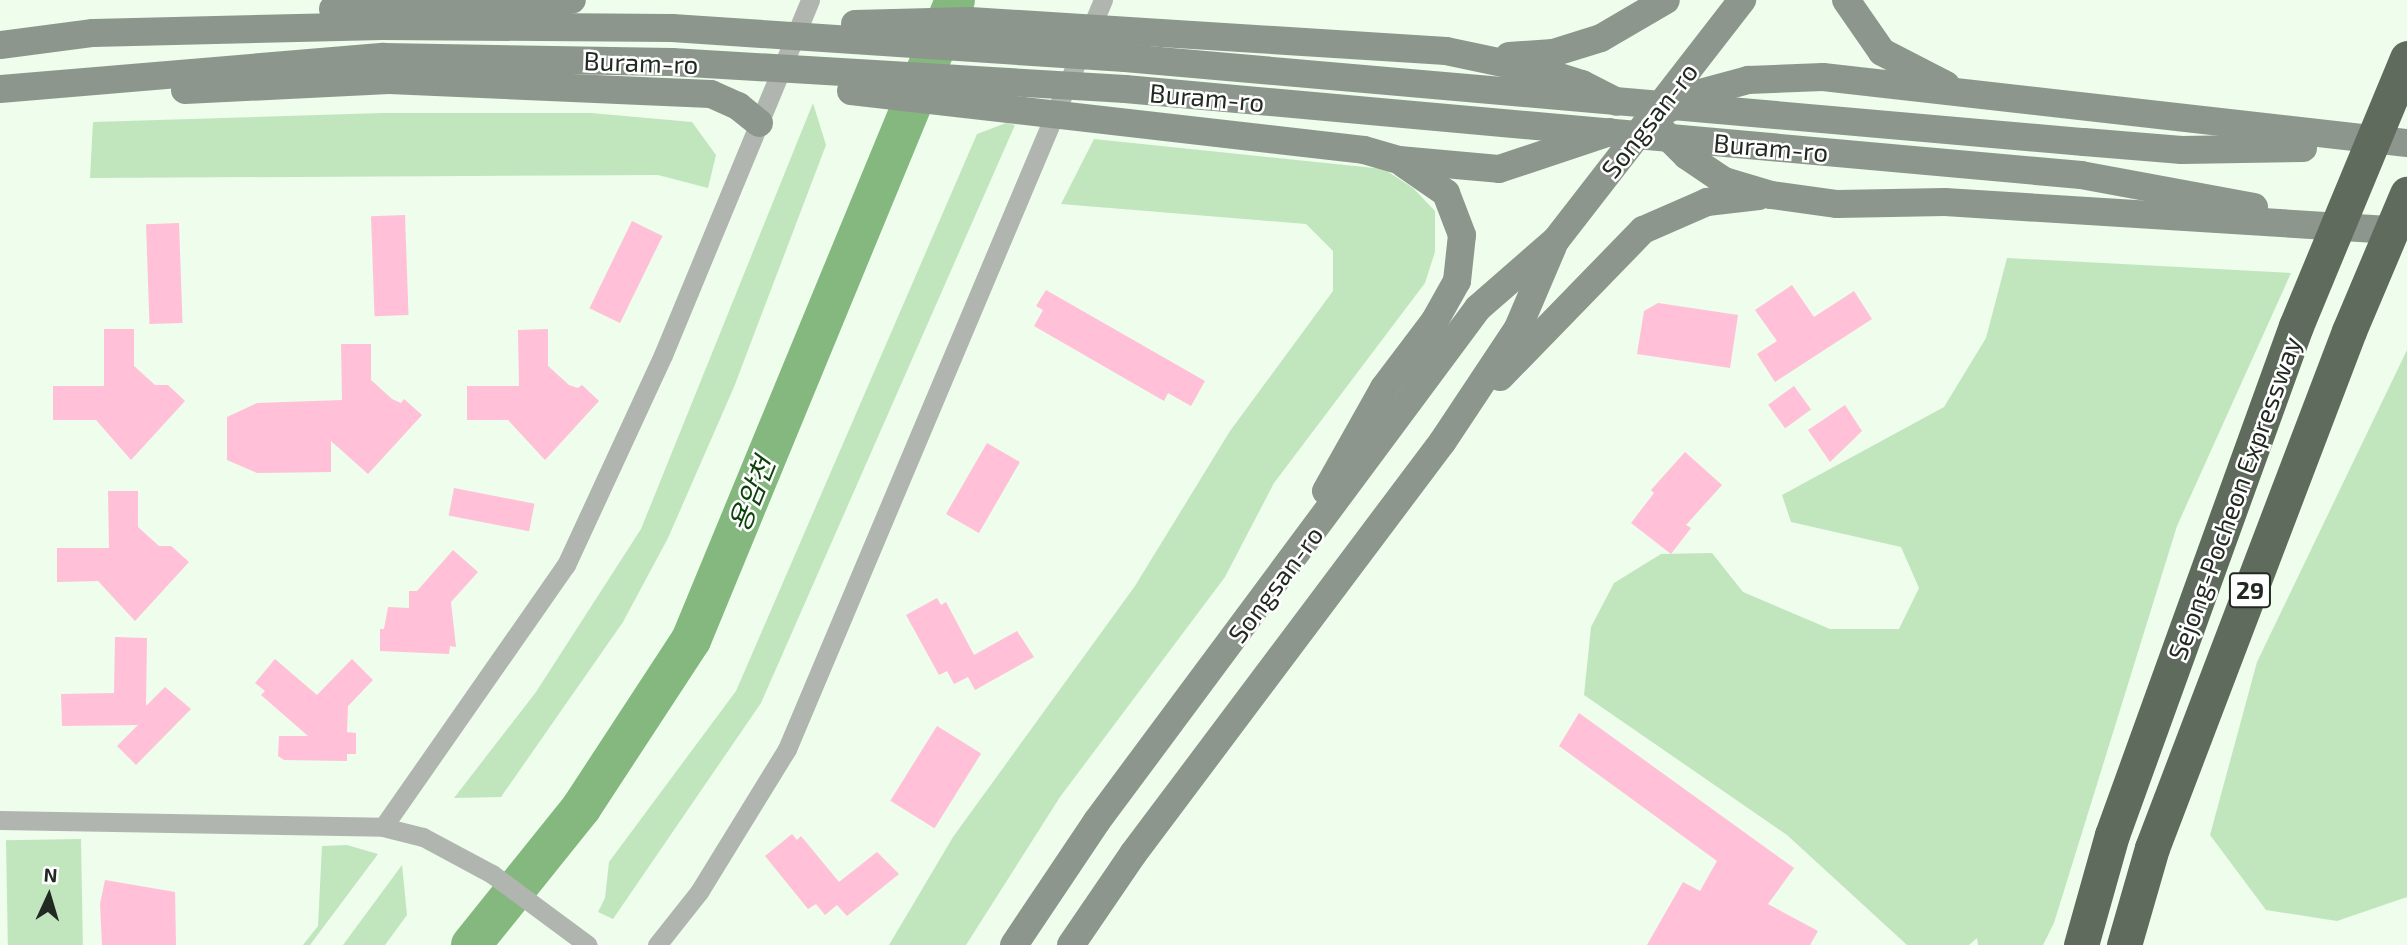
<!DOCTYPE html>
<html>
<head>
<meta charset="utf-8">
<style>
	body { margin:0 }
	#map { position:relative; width:2407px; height:945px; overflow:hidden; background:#eefdec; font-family:"Exo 2","Noto Sans KR",sans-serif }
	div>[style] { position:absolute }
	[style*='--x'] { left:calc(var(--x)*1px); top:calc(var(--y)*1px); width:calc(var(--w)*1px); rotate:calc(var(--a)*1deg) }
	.green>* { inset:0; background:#c1e6bd; transform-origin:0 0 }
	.river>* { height:40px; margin:-20px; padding:0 20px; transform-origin:20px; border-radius:20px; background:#84b87f }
	.building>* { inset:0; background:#ffc0d8; transform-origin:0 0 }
	.street>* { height:19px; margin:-9.5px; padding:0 9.5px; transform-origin:9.5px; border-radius:9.5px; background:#b0b6af }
	.secondary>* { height:28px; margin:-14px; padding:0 14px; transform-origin:14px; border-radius:14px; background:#8d968c }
	.highway>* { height:35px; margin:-17.5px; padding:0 17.5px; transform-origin:17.5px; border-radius:17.5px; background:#5e6b5d }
	.secondary-bridge>* { height:28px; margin:-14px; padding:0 14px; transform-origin:14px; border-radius:14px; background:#8d968c }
	.highway-bridge>* { height:35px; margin:-17.5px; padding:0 17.5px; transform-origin:17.5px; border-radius:17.5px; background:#5e6b5d }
	span { translate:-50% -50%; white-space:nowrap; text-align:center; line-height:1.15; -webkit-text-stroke:5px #fff; paint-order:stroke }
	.shield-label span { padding:2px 5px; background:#fff; border:2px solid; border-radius:5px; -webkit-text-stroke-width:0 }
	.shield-label { font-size:24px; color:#222822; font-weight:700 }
	.street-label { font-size:26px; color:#222822 }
	.water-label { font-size:28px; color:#0d430a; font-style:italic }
	.north { position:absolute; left:14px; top:861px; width:70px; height:70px; -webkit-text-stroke:5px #fff; paint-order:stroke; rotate:4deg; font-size:19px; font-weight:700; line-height:28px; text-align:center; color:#222822 }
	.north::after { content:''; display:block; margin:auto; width:24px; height:32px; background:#222822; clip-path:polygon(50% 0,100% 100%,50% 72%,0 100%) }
</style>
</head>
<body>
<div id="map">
	<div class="green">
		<i style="clip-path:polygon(813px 103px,826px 145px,734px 387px,668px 538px,623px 622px,501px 797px,454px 798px,536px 692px,641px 529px)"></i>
		<i style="clip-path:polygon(382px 113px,591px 113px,692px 122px,716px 155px,708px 188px,658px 175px,90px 178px,93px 122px)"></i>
		<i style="clip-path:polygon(1006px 123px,1015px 125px,761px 703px,613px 919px,598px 912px,605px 898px,609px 862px,736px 691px,977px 134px)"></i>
		<i style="clip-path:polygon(1094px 139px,1384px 169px,1413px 188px,1435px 211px,1435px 252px,1425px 283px,1274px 483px,1225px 577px,1060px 797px,966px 945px,889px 945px,953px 837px,1135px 586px,1230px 431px,1333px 291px,1333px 251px,1306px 224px,1061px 204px)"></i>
		<i style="clip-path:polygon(2007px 258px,2291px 273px,2177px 526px,2054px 923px,2043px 945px,1978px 945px,1977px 938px,1969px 945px,1907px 945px,1787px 835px,1584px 695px,1591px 627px,1614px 583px,1661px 554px,1712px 553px,1743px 592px,1830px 629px,1899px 629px,1919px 588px,1901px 547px,1791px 522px,1782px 495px,1944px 407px,1986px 338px)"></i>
		<i style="clip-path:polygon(2407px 350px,2407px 897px,2337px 921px,2266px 910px,2210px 835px,2257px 662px)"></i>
		<i style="left:81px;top:839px;width:106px;height:75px;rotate:89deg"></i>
		<i style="clip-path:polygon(347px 845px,378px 854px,310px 945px,303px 945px,318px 926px,322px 846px)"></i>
		<i style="clip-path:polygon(402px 865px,407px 915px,385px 945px,343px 945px)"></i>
	</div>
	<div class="river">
		<i style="--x:471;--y:945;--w:176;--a:-51.2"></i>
		<i style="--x:581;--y:808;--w:201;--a:-56.8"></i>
		<i style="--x:691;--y:640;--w:692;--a:-67.58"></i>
	</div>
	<div class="building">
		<i style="left:405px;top:215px;width:100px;height:34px;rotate:88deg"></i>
		<i style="left:632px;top:221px;width:34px;height:97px;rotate:26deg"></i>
		<i style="left:179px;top:223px;width:100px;height:33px;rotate:88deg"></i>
		<i style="clip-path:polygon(1792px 285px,1814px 317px,1854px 291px,1872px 319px,1775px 382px,1757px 354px,1777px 341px,1755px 310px)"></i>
		<i style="clip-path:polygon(1046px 290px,1205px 381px,1191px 406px,1168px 393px,1164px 401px,1034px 326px,1043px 310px,1036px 306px)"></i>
		<i style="clip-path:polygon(1658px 303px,1738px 315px,1730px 368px,1637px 354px,1644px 311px)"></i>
		<i style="clip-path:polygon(104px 329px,134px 329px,134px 366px,155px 385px,168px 385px,185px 401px,131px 460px,96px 420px,53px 420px,53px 386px,104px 386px)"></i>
		<i style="clip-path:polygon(548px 329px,548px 366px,569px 385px,578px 388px,582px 385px,599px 401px,545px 460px,508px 420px,467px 420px,467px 386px,519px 386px,518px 330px)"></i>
		<i style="clip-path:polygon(341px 344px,371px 344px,371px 380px,392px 399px,401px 403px,404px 399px,422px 415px,368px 474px,331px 441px,331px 472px,257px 473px,227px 460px,227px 417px,257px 403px,342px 400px)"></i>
		<i style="left:1794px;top:386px;width:29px;height:32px;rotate:54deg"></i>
		<i style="clip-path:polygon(1845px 405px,1862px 431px,1830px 462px,1808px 430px)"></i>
		<i style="left:987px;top:443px;width:38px;height:82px;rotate:30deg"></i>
		<i style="clip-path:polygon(1685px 452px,1722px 485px,1686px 525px,1691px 528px,1671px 554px,1631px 523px,1654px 493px,1651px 490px)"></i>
		<i style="left:454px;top:488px;width:82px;height:28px;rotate:11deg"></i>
		<i style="clip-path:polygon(108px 491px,138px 491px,138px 527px,159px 546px,171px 546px,189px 562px,135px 621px,98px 581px,57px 582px,57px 548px,109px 548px)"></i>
		<i style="clip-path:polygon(453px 550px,478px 572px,451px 602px,456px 647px,450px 646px,449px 654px,380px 651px,380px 629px,384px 629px,388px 607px,409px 608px,409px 591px,417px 591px)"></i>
		<i style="clip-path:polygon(937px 598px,941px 605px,946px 602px,974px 655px,1017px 631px,1034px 657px,975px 690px,968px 677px,954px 684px,947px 671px,939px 675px,906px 615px)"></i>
		<i style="clip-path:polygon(115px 637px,147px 638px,146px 706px,165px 687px,191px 709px,136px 765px,117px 746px,138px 725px,62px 726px,61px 694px,114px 693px)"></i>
		<i style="clip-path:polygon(275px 659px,317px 695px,352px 659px,373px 680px,348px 706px,347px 732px,356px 733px,356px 754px,347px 754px,347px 761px,284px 760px,278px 756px,279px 736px,308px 736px,261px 695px,265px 691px,255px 683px)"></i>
		<i style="clip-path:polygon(1579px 713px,1794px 868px,1768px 904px,1818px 931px,1810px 945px,1647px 945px,1683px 882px,1700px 891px,1717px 861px,1559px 746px)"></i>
		<i style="left:937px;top:726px;width:52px;height:88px;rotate:32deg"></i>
		<i style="clip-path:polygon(792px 834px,797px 840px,801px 836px,839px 882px,877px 852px,899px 874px,847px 916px,837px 905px,825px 915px,816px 904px,808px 909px,765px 856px)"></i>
		<i style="clip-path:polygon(105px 880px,175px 892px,176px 945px,102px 945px,100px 904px)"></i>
	</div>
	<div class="street">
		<i style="--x:0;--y:820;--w:383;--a:1"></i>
		<i style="--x:383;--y:827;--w:41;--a:14"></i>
		<i style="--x:423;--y:837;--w:78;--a:28.2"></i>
		<i style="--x:492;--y:874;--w:119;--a:36.5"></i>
		<i style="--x:383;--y:827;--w:320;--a:-55.1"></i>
		<i style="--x:566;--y:565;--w:231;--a:-65.2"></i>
		<i style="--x:663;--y:355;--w:384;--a:-67.5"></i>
		<i style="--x:657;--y:945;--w:68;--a:-51.6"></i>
		<i style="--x:699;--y:892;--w:168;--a:-58.4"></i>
		<i style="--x:787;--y:749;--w:813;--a:-67.13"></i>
	</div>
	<div class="secondary">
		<i style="--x:1846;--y:0;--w:63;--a:55.3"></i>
		<i style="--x:1882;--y:52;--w:72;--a:27.3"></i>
		<i style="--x:333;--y:9;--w:239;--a:-2.2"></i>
		<i style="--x:0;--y:45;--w:94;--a:-7.4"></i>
		<i style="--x:93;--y:33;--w:290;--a:-1.4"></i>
		<i style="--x:383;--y:26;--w:289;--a:0.4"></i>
		<i style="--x:1446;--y:51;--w:97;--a:11.9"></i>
		<i style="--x:1541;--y:71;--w:43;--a:17.6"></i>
		<i style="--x:1582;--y:84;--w:39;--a:27"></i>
		<i style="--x:1509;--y:56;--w:44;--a:-3.9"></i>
		<i style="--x:1553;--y:53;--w:50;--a:-17.4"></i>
		<i style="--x:1601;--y:38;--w:75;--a:-30.3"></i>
		<i style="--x:0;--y:89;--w:385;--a:-4.8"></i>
		<i style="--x:384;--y:57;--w:288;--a:1"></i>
		<i style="--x:185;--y:90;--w:204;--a:-2.8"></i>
		<i style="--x:389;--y:80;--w:322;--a:2.5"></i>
		<i style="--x:711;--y:94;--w:30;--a:24"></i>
		<i style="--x:738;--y:106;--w:27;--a:39"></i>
		<i style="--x:1664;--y:111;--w:40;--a:-26.6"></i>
		<i style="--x:1700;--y:93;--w:50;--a:-15.2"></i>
		<i style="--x:1748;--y:80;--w:75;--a:-2.3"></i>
		<i style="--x:1823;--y:77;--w:588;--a:6.45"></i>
		<i style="--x:1657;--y:126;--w:42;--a:45"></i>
		<i style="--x:1687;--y:156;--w:45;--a:34"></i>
		<i style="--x:1724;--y:181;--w:49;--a:16.6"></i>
		<i style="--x:1771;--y:195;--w:67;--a:7.8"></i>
		<i style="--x:1837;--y:204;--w:108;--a:-1.1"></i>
		<i style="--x:1945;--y:202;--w:440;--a:3.6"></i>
		<i style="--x:2084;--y:142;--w:98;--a:4.7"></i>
		<i style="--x:2182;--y:150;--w:121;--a:-0.9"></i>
		<i style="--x:1399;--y:160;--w:100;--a:5.1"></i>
		<i style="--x:1499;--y:169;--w:117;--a:-18.4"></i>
		<i style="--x:2081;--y:175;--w:176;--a:10.5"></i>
		<i style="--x:1500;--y:377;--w:205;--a:-45.8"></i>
		<i style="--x:1643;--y:230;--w:70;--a:-23.6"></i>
		<i style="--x:1707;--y:202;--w:52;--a:-6.6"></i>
		<i style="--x:1326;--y:491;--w:118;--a:-60.6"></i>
		<i style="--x:1384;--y:388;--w:83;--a:-52.9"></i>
		<i style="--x:1434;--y:322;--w:47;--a:-60.7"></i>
		<i style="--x:1457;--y:281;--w:46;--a:-83.8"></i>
		<i style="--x:1462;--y:235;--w:45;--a:-110.9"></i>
		<i style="--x:1446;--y:193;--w:51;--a:-145.4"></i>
		<i style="--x:1014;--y:945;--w:149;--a:-56.2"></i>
		<i style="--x:1097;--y:821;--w:639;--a:-53.4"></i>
		<i style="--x:1478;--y:308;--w:103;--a:-41.1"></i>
		<i style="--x:1556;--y:240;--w:304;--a:-52.2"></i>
		<i style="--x:1071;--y:945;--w:110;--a:-55.7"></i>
		<i style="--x:1133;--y:854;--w:516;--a:-53.11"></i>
		<i style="--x:1443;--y:441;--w:136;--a:-56.4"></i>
		<i style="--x:1518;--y:328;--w:89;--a:-66.9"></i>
	</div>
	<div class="highway">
		<i style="--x:2081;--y:945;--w:114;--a:-74.3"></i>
		<i style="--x:2112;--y:835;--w:541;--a:-70.13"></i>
		<i style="--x:2124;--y:945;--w:101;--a:-73.9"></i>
		<i style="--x:2152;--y:848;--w:553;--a:-69.14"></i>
	</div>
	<div class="secondary-bridge">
		<i style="--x:855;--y:24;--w:115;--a:-1.5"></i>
		<i style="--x:970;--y:21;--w:477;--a:3.6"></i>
		<i style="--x:672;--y:28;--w:454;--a:3.8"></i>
		<i style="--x:1125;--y:58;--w:963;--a:5.01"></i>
		<i style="--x:672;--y:62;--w:454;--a:3.4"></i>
		<i style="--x:1125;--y:89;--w:960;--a:5.14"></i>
		<i style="--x:851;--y:91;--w:516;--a:6.56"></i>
		<i style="--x:1364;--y:150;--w:36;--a:16"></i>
	</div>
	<div class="highway-bridge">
		<i style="--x:2296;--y:326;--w:290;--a:-67.5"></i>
		<i style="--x:2349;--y:331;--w:149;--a:-67.1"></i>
	</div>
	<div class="shield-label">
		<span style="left:2250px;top:590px">29</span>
	</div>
	<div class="street-label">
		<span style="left:641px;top:62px;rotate:2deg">Buram-ro</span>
		<span style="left:1207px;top:97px;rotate:5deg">Buram-ro</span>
		<span style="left:1649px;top:120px;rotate:-52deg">Songsan-ro</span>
		<span style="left:1771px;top:147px;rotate:5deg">Buram-ro</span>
		<span style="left:2234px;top:498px;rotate:-70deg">Sejong-Pocheon Expressway</span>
		<span style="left:1275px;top:584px;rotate:-53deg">Songsan-ro</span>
	</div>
	<div class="water-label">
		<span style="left:751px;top:494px;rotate:-68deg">용암천</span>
	</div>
	<div class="north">N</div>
</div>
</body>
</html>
